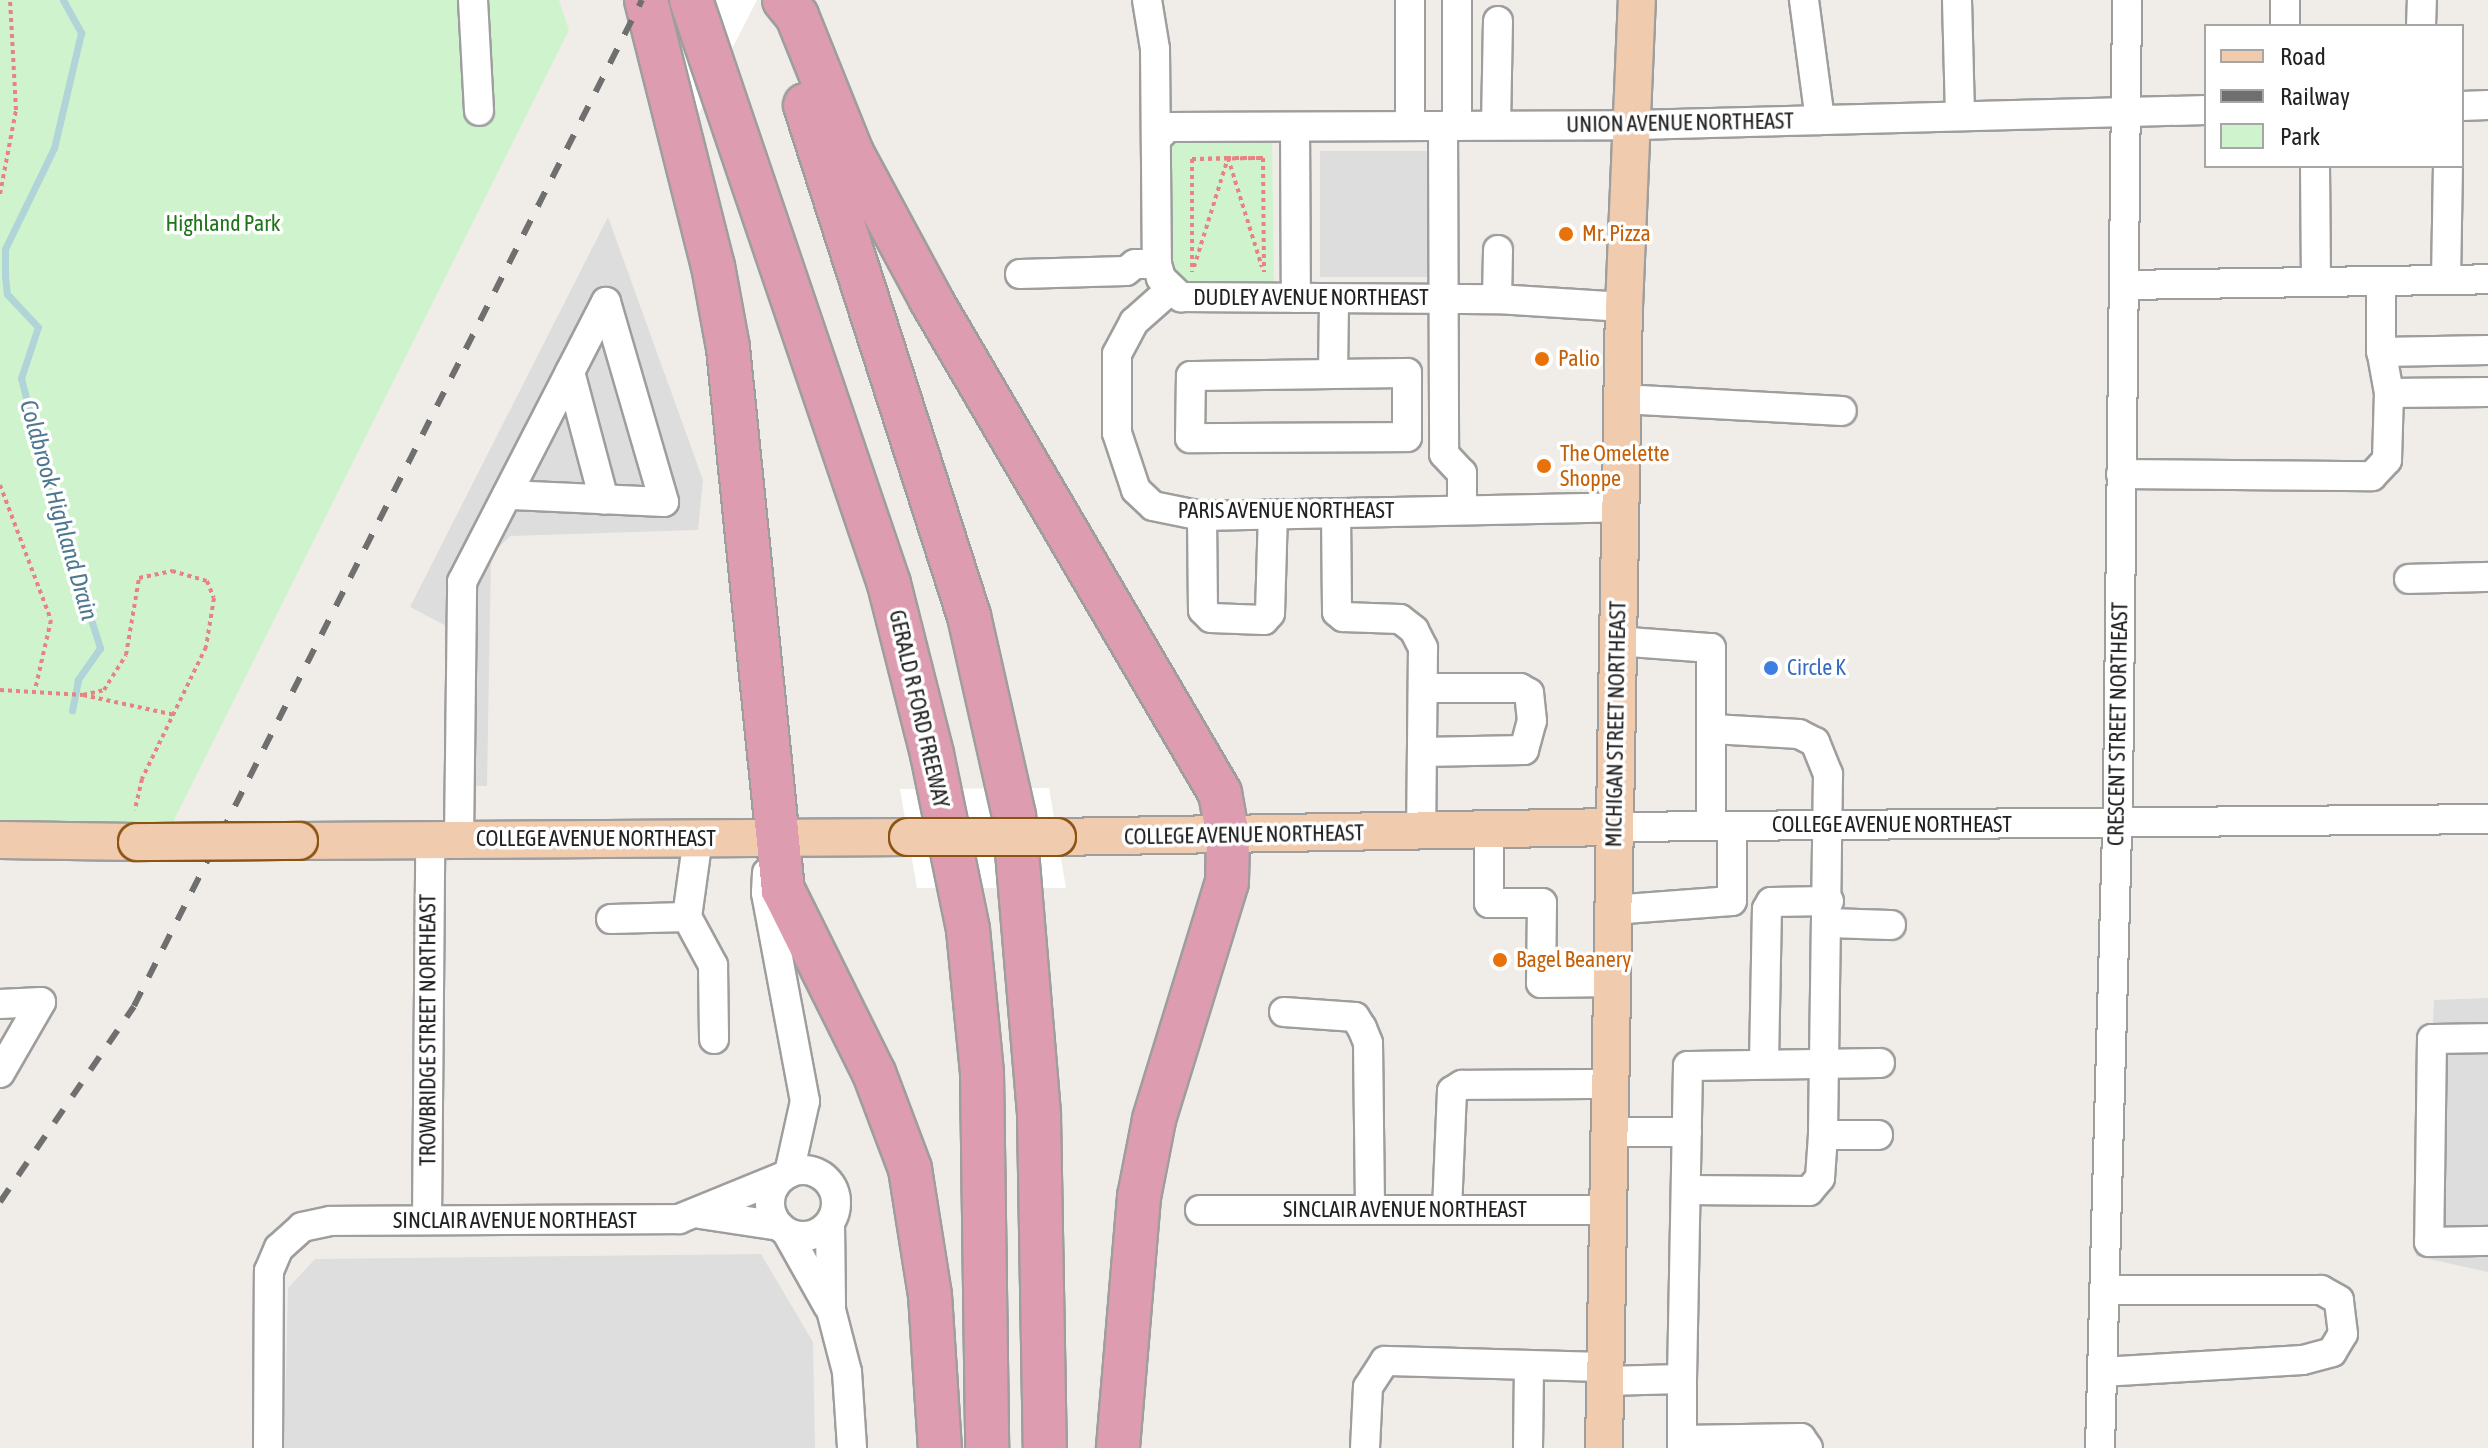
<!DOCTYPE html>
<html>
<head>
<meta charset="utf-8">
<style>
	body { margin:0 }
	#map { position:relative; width:2488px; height:1448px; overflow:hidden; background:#f0ede9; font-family:"Asap Condensed",sans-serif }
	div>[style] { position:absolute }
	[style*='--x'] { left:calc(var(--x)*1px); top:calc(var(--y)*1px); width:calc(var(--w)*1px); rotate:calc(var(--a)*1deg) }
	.residential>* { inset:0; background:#dfdedf }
	.park>* { inset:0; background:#cff4cd }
	.parking>* { inset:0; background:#ddd; transform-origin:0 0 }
	.pier>* { inset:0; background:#fff }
	.stream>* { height:7px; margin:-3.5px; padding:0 3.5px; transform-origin:3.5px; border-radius:3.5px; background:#b0d4d8 }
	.path>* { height:4px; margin-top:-2px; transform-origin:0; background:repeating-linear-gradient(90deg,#e98285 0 4px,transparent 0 8px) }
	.roads { filter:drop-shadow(2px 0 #9e9e9e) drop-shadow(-2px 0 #9e9e9e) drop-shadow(0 2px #9e9e9e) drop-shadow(0 -2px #9e9e9e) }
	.minor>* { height:28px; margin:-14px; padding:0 14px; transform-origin:14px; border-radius:14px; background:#fff }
	.minor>.ring { margin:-14px; padding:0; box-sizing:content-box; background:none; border:28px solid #fff; border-radius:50% }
	.major>* { height:36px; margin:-18px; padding:0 18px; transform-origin:18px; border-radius:18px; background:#f1cbae }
	.highway>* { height:42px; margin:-21px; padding:0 21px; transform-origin:21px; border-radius:21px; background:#dd9cb0 }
	.rail>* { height:6px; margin-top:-3px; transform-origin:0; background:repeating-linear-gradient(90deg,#6f6f6f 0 16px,transparent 0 32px) }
	.bridges { filter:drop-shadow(2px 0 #8b5413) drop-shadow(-2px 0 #8b5413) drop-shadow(0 2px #8b5413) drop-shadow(0 -2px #8b5413) }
	.major-bridge>* { height:36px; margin:-18px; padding:0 18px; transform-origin:18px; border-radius:18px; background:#f1cbae }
	.dots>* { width:22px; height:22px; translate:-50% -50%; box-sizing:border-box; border:4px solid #fff; border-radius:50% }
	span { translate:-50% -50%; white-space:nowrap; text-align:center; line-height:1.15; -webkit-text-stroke:7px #fff; paint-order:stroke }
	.street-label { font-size:22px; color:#212121 }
	.park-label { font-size:22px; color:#1f741a }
	.food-label { font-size:22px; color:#c56008 }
	.left { translate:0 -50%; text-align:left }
	.shop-label { font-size:22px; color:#366cbe }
	.water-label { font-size:24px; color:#4e7890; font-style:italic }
	.legend { position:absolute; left:2204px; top:24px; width:260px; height:144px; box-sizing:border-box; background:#fff; border:2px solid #a6a6a6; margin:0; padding:10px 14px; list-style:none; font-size:24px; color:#212121 }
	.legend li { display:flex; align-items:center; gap:16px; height:40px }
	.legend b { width:40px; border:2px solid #a6a6a6 }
</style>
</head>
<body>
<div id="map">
	<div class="residential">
		<i style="clip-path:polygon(761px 1254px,813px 1342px,815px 1448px,284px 1448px,288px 1288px,315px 1259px)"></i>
	</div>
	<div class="park">
		<i style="clip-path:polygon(0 0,559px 0,569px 30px,173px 822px,0 822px)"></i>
		<i style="clip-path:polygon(1272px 138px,1274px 288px,1188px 287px,1171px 262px,1170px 139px)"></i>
	</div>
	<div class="parking">
		<i style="left:1320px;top:151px;width:114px;height:126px"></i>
		<i style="clip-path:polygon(608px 217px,703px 480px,698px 530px,510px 536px,491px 555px,487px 786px,456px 786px,454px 630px,410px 607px)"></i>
		<i style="clip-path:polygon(2488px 998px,2488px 1272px,2416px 1256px,2419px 1077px,2431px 1062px,2434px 1000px)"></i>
	</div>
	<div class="pier">
		<i style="clip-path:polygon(627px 0,757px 0,670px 169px)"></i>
		<i style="clip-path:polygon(1049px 788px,1066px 888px,917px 888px,900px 789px)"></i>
	</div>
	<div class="stream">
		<i style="--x:63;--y:0;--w:38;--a:61"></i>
		<i style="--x:81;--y:33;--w:118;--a:103.2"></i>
		<i style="--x:54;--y:148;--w:112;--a:115.9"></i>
		<i style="--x:5;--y:249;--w:27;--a:90"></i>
		<i style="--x:5;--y:276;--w:18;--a:84"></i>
		<i style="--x:7;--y:294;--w:45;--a:46.8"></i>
		<i style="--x:38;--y:327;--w:54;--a:108.4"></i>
		<i style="--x:21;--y:378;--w:121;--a:75.6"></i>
		<i style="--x:51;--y:495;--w:161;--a:72.2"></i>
		<i style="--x:100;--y:648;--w:39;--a:125"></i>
		<i style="--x:78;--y:680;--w:31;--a:101"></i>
	</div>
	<div class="path">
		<i style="--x:1228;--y:158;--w:36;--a:178"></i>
		<i style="--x:1192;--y:159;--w:71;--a:-0.8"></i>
		<i style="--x:1263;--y:158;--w:35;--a:180"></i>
		<i style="--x:1228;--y:158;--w:114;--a:72.7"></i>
		<i style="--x:1263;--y:158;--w:114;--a:89.5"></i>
		<i style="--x:1192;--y:159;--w:113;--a:90"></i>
		<i style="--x:0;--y:194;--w:86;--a:-79.2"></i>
		<i style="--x:16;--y:110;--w:110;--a:-93.1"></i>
		<i style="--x:1194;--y:267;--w:111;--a:-72.7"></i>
		<i style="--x:0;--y:485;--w:144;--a:69.3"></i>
		<i style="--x:51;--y:620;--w:72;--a:102.9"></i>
		<i style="--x:0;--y:690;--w:83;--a:3.4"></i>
		<i style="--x:83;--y:695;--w:94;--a:12.3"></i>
		<i style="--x:83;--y:695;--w:22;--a:-13"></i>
		<i style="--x:104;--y:690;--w:41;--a:-57.8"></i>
		<i style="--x:126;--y:655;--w:78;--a:-80.4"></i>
		<i style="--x:139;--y:578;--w:34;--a:-12"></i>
		<i style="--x:172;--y:571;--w:36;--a:16"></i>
		<i style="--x:207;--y:581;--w:18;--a:68"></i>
		<i style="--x:214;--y:598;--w:50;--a:99.3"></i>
		<i style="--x:206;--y:647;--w:147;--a:115.9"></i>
		<i style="--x:142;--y:779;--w:32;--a:103"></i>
	</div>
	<div class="roads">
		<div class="minor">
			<i style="--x:473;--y:0;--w:111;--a:86.9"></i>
			<i style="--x:1147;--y:0;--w:50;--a:80.7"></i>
			<i style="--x:1155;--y:49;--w:215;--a:89.5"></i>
			<i style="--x:1157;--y:264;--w:15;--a:74"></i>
			<i style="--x:1161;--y:278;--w:28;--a:44"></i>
			<i style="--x:1181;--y:297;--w:316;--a:0.4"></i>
			<i style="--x:1497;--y:299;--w:127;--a:3.6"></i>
			<i style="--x:1410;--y:0;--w:126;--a:90"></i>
			<i style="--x:1457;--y:0;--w:126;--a:90"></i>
			<i style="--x:1804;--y:0;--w:121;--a:82.4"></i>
			<i style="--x:1957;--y:0;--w:116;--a:88.5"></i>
			<i style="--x:2285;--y:26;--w:26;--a:-90"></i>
			<i style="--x:2421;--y:26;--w:26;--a:-88"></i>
			<i style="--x:2462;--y:106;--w:26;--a:-2"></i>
			<i style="--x:1496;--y:125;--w:104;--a:-88.9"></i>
			<i style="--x:1443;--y:126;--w:328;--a:89.8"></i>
			<i style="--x:1444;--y:454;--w:26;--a:47"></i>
			<i style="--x:1462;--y:473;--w:37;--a:90"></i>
			<i style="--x:1295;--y:127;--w:171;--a:89.7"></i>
			<i style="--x:1158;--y:137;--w:14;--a:-45"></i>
			<i style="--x:1168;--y:127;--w:466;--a:-0.2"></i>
			<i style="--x:1634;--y:125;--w:572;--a:-1.5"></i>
			<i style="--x:2315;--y:166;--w:116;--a:89.5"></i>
			<i style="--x:1020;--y:274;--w:106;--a:-1.6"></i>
			<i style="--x:1126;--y:271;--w:11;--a:-38"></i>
			<i style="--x:1135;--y:264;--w:22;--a:0"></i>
			<i style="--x:2446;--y:280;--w:114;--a:-89"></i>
			<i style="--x:2381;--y:281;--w:68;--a:90"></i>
			<i style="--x:2381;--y:349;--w:45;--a:79.7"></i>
			<i style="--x:2125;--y:285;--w:363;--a:-0.9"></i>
			<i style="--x:1170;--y:290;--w:48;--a:138.4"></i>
			<i style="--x:1134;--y:322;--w:36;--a:118"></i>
			<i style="--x:1117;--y:354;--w:79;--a:90"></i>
			<i style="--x:1117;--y:433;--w:60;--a:71.6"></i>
			<i style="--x:1136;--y:490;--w:23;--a:43"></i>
			<i style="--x:1153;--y:506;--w:50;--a:11.5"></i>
			<i style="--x:1202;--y:516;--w:418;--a:-1.2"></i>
			<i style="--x:1497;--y:299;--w:49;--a:-88.8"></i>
			<i style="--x:2381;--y:352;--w:107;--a:-1.1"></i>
			<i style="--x:570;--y:372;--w:132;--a:75.1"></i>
			<i style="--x:1407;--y:373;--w:64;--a:90"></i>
			<i style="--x:1407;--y:437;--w:217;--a:179.7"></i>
			<i style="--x:1190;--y:438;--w:62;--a:-89.1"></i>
			<i style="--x:1191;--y:376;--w:216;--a:-0.8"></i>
			<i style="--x:1333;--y:374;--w:75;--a:-89.2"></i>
			<i style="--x:1622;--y:399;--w:220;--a:3.1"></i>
			<i style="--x:2121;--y:474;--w:251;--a:0.5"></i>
			<i style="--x:2372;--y:476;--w:22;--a:-47"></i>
			<i style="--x:2387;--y:460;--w:67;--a:-88.3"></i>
			<i style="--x:2389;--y:393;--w:99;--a:-0.6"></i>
			<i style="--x:1336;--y:513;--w:99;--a:89.4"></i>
			<i style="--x:1337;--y:612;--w:8;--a:40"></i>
			<i style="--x:1343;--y:617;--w:57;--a:2"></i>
			<i style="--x:1400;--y:619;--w:18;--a:38"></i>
			<i style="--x:1414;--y:630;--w:20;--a:63"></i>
			<i style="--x:1423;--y:648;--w:184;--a:90.6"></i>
			<i style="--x:1202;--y:516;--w:94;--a:89.4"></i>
			<i style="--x:1203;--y:610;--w:11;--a:45"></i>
			<i style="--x:1211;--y:618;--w:53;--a:2.2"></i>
			<i style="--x:1264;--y:620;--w:9;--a:-49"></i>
			<i style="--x:1270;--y:613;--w:99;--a:-88.3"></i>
			<i style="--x:2409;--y:579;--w:79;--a:-1.5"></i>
			<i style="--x:1617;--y:641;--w:94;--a:4.3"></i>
			<i style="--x:1711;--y:648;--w:178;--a:90"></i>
			<i style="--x:1713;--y:729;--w:86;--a:3.3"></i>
			<i style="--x:1799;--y:734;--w:18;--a:27"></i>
			<i style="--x:1815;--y:742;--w:35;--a:68"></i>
			<i style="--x:1828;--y:774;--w:361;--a:90.8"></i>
			<i style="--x:1823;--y:1135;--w:55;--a:0"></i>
			<i style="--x:1422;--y:752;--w:102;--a:-1.1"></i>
			<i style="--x:1524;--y:750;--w:30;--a:-75"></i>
			<i style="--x:1532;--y:721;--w:28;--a:-96"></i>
			<i style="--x:1529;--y:693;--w:10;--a:-151"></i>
			<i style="--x:1520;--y:688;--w:97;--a:180"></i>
			<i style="--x:1613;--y:827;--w:875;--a:-0.52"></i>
			<i style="--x:1489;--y:830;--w:73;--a:90"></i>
			<i style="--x:1489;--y:903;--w:53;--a:0"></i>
			<i style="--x:1542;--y:903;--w:80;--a:90.7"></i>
			<i style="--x:1541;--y:983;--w:71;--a:-0.8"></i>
			<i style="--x:459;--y:840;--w:258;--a:-89.3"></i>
			<i style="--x:462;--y:582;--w:315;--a:-62.8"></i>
			<i style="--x:606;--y:302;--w:208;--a:73.8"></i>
			<i style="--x:664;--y:502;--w:157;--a:-177.4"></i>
			<i style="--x:767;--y:873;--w:20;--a:93"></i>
			<i style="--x:766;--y:893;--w:212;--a:79.4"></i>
			<i style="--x:805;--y:1101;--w:74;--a:102.5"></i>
			<i style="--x:1612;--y:910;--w:120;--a:-4.3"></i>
			<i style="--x:1732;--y:901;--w:75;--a:-90"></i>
			<i style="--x:687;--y:917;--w:80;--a:-82.1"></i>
			<i style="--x:611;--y:919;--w:76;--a:-1.5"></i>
			<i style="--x:687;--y:917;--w:55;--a:61.6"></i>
			<i style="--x:713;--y:965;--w:74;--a:89.2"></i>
			<i style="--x:1828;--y:923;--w:63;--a:1.8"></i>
			<i style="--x:0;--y:1004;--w:41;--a:-2.8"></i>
			<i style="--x:41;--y:1002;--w:82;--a:120"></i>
			<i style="--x:1284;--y:1012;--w:71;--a:4"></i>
			<i style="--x:1355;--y:1017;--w:13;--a:58"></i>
			<i style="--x:1362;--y:1028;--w:16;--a:68"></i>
			<i style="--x:1368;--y:1043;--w:167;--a:89.3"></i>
			<i style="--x:2488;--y:1038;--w:56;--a:179"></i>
			<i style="--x:2432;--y:1039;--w:203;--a:90.8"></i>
			<i style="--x:2429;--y:1242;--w:59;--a:-1"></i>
			<i style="--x:1764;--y:1063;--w:154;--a:-88.9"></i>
			<i style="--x:1767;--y:909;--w:8;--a:-60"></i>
			<i style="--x:1771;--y:902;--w:58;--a:-1"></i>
			<i style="--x:1610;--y:1132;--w:77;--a:0"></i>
			<i class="ring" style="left:770px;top:1170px;width:38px;height:38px"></i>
			<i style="--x:1686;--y:1190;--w:123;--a:0.5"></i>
			<i style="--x:1809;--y:1191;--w:17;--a:-50"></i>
			<i style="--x:1820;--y:1178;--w:43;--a:-86"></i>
			<i style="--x:1200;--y:1210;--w:409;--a:0"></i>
			<i style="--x:1447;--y:1210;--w:119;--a:-87.6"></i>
			<i style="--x:1452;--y:1091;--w:12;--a:-31"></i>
			<i style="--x:1462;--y:1085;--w:149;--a:-0.4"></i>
			<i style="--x:700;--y:1214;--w:80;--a:8.6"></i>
			<i style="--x:427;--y:1220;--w:380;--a:-89.5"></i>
			<i style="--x:830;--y:1223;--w:87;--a:89.3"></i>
			<i style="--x:831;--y:1310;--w:64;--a:75.5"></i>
			<i style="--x:847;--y:1372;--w:76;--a:86.2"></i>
			<i style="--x:787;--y:1233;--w:84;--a:60.7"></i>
			<i style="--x:2102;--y:1372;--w:201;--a:-3.4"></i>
			<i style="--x:2303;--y:1360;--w:30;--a:-15"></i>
			<i style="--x:2332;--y:1352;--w:21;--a:-59"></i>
			<i style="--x:2343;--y:1334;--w:34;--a:-97"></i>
			<i style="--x:2339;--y:1300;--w:21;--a:-151"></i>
			<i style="--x:2321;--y:1290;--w:217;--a:180"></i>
			<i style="--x:1682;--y:1379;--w:69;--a:90"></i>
			<i style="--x:1605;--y:1381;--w:77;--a:-1.5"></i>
			<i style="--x:1682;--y:1379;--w:313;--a:-88.9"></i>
			<i style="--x:1688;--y:1066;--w:192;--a:-0.9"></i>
			<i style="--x:1682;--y:1440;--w:119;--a:-1"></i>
			<i style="--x:1801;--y:1438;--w:12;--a:55"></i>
			<i style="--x:268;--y:1448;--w:177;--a:-89.7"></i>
			<i style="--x:269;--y:1271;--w:25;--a:-67"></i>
			<i style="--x:279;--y:1248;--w:31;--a:-42"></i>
			<i style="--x:302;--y:1227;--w:29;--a:-12"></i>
			<i style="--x:330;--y:1221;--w:349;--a:-0.3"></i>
			<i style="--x:679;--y:1219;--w:111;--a:-22.2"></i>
			<i style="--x:1365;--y:1448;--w:61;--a:-87.2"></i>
			<i style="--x:1368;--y:1387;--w:31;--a:-57"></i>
			<i style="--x:1385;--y:1361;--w:221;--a:1.6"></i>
			<i style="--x:1528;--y:1448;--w:83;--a:-89.3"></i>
			<i style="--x:2100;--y:1448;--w:652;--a:-88.42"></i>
			<i style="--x:2118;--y:796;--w:796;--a:-89.35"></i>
		</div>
		<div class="major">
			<i style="--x:1057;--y:837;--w:556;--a:-1.03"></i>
			<i style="--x:0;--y:840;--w:137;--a:0.8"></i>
			<i style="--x:299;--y:841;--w:609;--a:-0.38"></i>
			<i style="--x:1604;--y:1448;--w:1141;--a:-89"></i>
			<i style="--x:1624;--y:307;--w:307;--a:-87.6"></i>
		</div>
		<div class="highway">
			<i style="--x:646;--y:0;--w:274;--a:75.9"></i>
			<i style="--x:713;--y:266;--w:83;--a:79.6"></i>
			<i style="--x:728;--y:348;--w:545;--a:84.21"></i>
			<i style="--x:783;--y:890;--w:204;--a:63.6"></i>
			<i style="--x:874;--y:1073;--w:103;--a:69.4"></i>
			<i style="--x:910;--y:1169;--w:128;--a:81"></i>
			<i style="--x:930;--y:1295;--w:153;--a:86.3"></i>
			<i style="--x:691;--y:0;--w:617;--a:71.27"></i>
			<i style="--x:889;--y:584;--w:175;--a:75.8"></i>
			<i style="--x:932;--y:754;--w:180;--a:78.4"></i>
			<i style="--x:968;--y:930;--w:144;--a:84.4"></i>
			<i style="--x:982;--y:1073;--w:375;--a:89.2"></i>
			<i style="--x:784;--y:0;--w:21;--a:51"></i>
			<i style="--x:797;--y:16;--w:148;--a:68.1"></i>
			<i style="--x:852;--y:153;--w:167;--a:61.7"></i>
			<i style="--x:931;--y:300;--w:571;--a:59.62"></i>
			<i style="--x:1220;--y:793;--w:45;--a:79.7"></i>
			<i style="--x:1228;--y:837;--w:45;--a:91.3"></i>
			<i style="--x:1227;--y:882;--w:249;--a:107.1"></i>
			<i style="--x:1154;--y:1120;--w:78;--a:101"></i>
			<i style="--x:1139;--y:1197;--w:252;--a:94.8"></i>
			<i style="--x:805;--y:105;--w:537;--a:72.21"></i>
			<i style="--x:969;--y:616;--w:205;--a:77.3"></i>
			<i style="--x:1014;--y:816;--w:301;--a:85.2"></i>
			<i style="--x:1039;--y:1116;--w:332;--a:89"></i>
		</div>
	</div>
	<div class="rail">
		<i style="--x:0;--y:1202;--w:237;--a:-55.6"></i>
		<i style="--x:134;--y:1006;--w:1127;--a:-63.21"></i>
	</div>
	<div class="bridges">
		<div class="major-bridge">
			<i style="--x:908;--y:837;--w:149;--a:0"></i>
			<i style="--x:137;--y:842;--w:162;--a:-0.4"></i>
		</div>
	</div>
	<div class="dots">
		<i style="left:1566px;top:234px;background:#e8710a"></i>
		<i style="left:1542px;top:359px;background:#e8710a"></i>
		<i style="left:1544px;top:466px;background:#e8710a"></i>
		<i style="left:1771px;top:668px;background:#3f7fe0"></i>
		<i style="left:1500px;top:960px;background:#e8710a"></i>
	</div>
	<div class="street-label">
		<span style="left:1680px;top:123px;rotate:-1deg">UNION AVENUE NORTHEAST</span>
		<span style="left:1311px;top:298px">DUDLEY AVENUE NORTHEAST</span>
		<span style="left:1286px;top:511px">PARIS AVENUE NORTHEAST</span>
		<span style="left:919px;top:709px;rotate:77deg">GERALD R FORD FREEWAY</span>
		<span style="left:1616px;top:724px;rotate:-89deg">MICHIGAN STREET NORTHEAST</span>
		<span style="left:2118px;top:724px;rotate:-89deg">CRESCENT STREET NORTHEAST</span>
		<span style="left:1892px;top:825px">COLLEGE AVENUE NORTHEAST</span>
		<span style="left:1244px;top:835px;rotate:-1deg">COLLEGE AVENUE NORTHEAST</span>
		<span style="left:596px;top:839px">COLLEGE AVENUE NORTHEAST</span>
		<span style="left:428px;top:1030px;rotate:-90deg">TROWBRIDGE STREET NORTHEAST</span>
		<span style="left:1405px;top:1210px">SINCLAIR AVENUE NORTHEAST</span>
		<span style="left:515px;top:1221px">SINCLAIR AVENUE NORTHEAST</span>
	</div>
	<div class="park-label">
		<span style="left:223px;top:224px">Highland Park</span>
	</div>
	<div class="food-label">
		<span class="left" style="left:1582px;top:234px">Mr. Pizza</span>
		<span class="left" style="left:1558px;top:359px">Palio</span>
		<span class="left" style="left:1560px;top:466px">The Omelette<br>Shoppe</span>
		<span class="left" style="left:1516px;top:960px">Bagel Beanery</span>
	</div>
	<div class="shop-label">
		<span class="left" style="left:1787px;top:668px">Circle K</span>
	</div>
	<div class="water-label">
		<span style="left:59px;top:510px;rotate:74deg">Coldbrook Highland Drain</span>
	</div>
	<ul class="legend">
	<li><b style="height:10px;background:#f1cbae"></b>Road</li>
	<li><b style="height:10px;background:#6f6f6f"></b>Railway</li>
	<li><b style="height:22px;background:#cff4cd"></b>Park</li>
	</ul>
</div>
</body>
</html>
